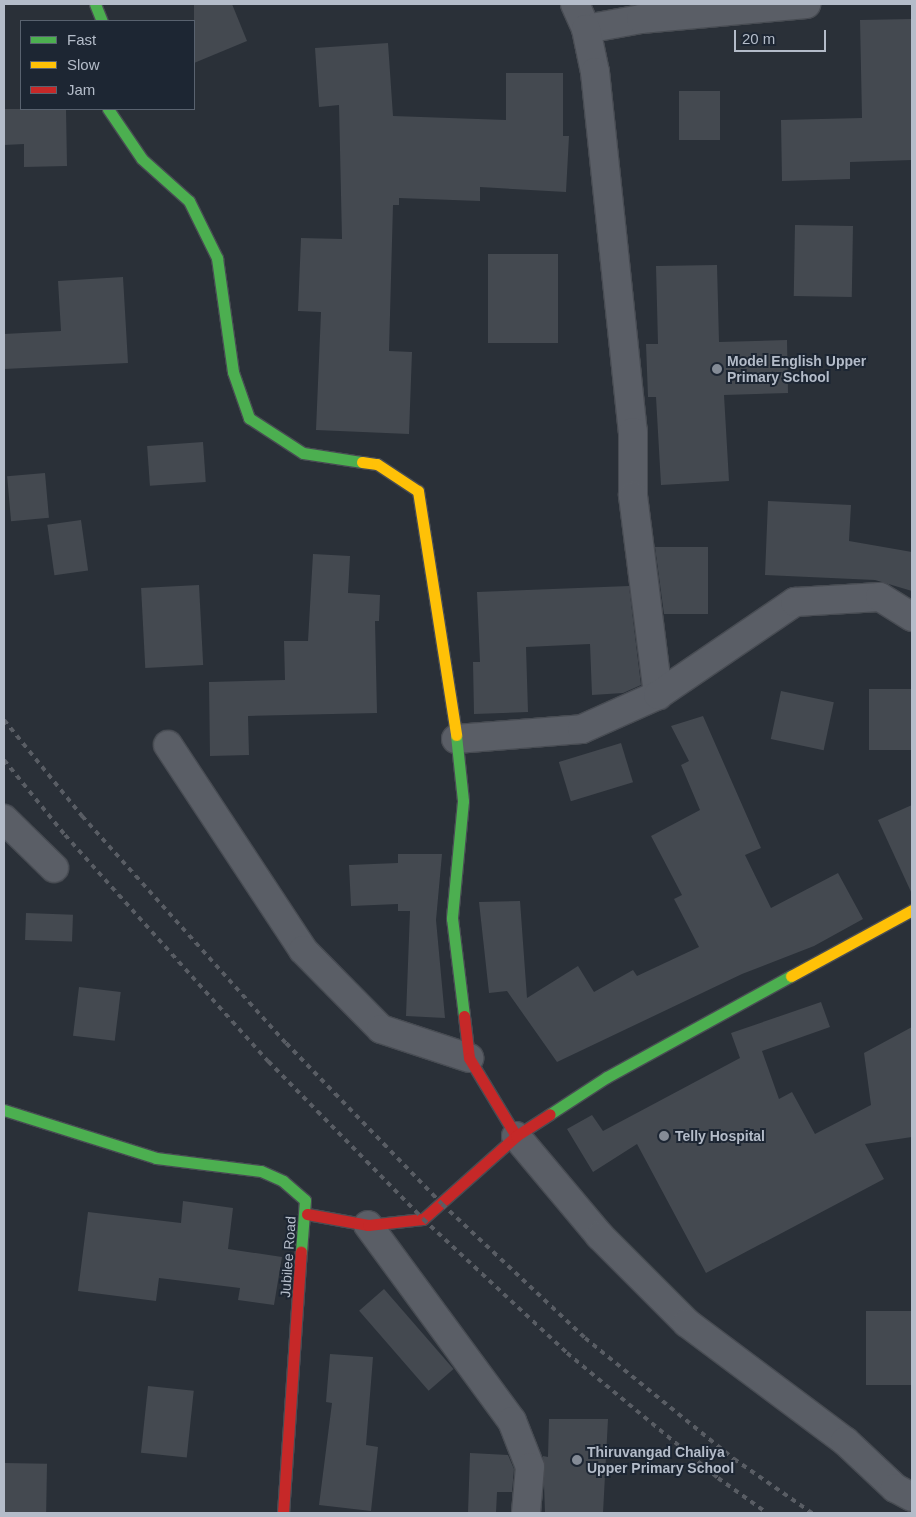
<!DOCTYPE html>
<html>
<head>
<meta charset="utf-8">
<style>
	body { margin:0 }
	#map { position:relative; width:916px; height:1517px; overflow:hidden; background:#2a3038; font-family:Helvetica,sans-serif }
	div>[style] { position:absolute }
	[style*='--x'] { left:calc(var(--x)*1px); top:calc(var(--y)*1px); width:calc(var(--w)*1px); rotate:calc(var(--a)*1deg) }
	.building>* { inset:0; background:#444950; transform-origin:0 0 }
	.roads { filter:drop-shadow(1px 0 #484c53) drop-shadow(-1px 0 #484c53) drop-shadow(0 1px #484c53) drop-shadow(0 -1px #484c53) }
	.street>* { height:28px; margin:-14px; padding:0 14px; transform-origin:14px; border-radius:14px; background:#5a5e66 }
	.fast>* { height:11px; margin:-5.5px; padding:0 5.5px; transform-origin:5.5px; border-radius:5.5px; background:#4caf50 }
	.slow>* { height:11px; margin:-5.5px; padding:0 5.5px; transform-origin:5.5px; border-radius:5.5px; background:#ffc107 }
	.jam>* { height:11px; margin:-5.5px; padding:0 5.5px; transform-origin:5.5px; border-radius:5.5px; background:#c62828 }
	.rail>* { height:4px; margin-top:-2px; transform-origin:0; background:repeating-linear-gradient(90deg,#595d64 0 5px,transparent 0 10px) }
	.dots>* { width:14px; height:14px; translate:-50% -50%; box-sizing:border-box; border:2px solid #1d2633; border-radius:50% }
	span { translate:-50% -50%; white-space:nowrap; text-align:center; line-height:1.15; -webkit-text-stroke:4px #1d2633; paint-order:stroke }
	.poi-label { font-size:14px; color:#b4bcc9; font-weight:700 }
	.left { translate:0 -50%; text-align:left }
	.street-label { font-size:14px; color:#b4bcc9 }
	.frame { position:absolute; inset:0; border:5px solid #b4bcc9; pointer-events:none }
	.legend { position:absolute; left:20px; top:20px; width:175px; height:90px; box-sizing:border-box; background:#1d2633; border:1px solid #59626f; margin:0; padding:6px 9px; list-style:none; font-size:15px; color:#b4bcc9 }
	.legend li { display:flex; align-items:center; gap:10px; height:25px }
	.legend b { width:25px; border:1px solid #59626f }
	.scale { position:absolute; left:734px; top:30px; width:92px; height:22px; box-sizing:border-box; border:2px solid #b4bcc9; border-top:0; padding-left:6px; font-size:15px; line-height:18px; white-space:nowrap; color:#b4bcc9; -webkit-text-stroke:4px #1d2633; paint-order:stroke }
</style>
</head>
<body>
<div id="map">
	<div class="building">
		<i style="clip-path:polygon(194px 4px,232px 4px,247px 41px,194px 63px)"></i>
		<i style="clip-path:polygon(912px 19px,912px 160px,850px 162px,850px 179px,782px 181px,781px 120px,862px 118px,860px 20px)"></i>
		<i style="clip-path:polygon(388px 43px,393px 116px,506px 120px,506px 73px,563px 73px,563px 136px,569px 136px,566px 192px,480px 187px,480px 201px,399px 198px,399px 205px,393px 205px,389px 351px,412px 352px,409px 434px,316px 430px,321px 312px,298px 311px,301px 238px,342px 239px,339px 105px,319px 107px,315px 48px)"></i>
		<i style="left:679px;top:91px;width:41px;height:49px"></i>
		<i style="clip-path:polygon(4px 109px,66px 109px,67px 166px,24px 167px,24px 144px,4px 145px)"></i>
		<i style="left:795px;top:225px;width:58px;height:71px;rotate:1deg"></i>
		<i style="left:488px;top:254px;width:70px;height:89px"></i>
		<i style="clip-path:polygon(717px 265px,719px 342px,787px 340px,788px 393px,724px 395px,729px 481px,661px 485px,656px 397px,648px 397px,646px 344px,658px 344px,656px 266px)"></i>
		<i style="clip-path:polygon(123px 277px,128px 363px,4px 369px,4px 334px,61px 331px,58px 281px)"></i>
		<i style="left:203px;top:442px;width:40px;height:56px;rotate:86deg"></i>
		<i style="left:45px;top:473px;width:45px;height:38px;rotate:85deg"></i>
		<i style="clip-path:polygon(768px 501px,851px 505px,849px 541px,912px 552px,912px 591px,875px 580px,765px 575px)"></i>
		<i style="left:81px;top:520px;width:51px;height:34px;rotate:82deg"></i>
		<i style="clip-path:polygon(655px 547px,708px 547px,708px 614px,664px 614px)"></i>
		<i style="clip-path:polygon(313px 554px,350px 556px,348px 593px,380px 595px,379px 621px,375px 621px,377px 713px,248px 716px,249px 755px,210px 756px,209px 682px,285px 680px,284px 641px,308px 641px)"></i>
		<i style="left:199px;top:585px;width:80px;height:58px;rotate:87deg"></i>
		<i style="clip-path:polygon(629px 586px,641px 685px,623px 693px,592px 695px,590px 644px,526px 647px,528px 712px,474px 714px,473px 662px,480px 662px,477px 592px)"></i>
		<i style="left:912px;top:689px;width:61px;height:43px;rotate:90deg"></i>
		<i style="left:781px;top:691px;width:54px;height:49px;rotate:12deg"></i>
		<i style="clip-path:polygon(703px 716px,761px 848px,745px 855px,771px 908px,838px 873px,863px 919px,814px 946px,742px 974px,557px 1062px,507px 991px,489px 993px,479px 902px,520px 901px,527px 998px,578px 966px,594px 992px,633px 970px,637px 976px,699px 947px,674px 899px,682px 895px,651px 836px,700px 810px,681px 765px,689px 761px,671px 726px)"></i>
		<i style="left:621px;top:743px;width:41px;height:65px;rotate:73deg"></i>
		<i style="clip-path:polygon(912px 805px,912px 894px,878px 820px)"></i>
		<i style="clip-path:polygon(398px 854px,442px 854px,436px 920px,445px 1018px,406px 1016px,410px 911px,398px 911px,398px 904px,351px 906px,349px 865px,398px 863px)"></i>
		<i style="left:26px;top:913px;width:47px;height:27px;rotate:2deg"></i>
		<i style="left:79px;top:987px;width:42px;height:49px;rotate:7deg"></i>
		<i style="clip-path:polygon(821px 1002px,830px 1027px,762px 1051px,779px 1099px,792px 1092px,815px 1134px,871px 1105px,864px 1053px,912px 1027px,912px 1137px,865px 1144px,884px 1179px,706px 1273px,637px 1144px,593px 1172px,567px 1129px,592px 1115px,603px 1131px,740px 1058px,731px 1033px)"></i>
		<i style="clip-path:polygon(183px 1201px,233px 1208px,228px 1249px,282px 1257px,274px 1305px,238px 1300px,240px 1288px,159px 1278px,156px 1301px,78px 1291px,88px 1212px,181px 1223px)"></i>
		<i style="left:384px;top:1289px;width:106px;height:33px;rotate:49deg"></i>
		<i style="left:912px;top:1311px;width:74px;height:46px;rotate:90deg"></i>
		<i style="clip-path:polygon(330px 1354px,373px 1357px,366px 1445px,378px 1447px,371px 1511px,319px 1505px,332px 1403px,326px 1402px)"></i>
		<i style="left:148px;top:1386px;width:46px;height:67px;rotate:6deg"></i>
		<i style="clip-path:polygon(549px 1419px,608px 1419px,603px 1513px,545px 1513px,543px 1456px,548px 1457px)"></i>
		<i style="clip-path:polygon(470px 1453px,508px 1455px,514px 1469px,512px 1492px,497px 1492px,496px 1513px,468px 1513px)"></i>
		<i style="left:4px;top:1463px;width:43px;height:50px;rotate:1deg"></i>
	</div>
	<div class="roads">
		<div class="street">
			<i style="--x:575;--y:4;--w:27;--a:66"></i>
			<i style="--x:586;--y:29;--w:56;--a:-10.3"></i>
			<i style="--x:641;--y:19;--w:166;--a:-5.2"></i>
			<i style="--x:586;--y:29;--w:44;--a:78.2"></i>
			<i style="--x:595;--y:72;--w:362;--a:84"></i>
			<i style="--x:633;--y:432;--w:64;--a:90"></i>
			<i style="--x:633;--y:496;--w:201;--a:82.8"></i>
			<i style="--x:456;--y:739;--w:126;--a:-4.5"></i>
			<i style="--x:582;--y:729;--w:83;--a:-24.1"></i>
			<i style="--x:658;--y:695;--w:166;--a:-34.2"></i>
			<i style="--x:795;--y:602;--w:85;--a:-3.4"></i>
			<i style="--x:880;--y:597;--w:38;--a:32"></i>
			<i style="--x:168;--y:745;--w:245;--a:56.6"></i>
			<i style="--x:303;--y:950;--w:111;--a:45.4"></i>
			<i style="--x:381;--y:1029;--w:93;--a:18.2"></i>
			<i style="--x:4;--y:819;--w:70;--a:44.4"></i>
			<i style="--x:516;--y:1136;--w:131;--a:50"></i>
			<i style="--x:600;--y:1236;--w:123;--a:45"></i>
			<i style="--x:687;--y:1323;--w:197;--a:36.8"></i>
			<i style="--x:845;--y:1441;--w:69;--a:43.2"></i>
			<i style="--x:895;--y:1488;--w:19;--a:28"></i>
			<i style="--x:368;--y:1225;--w:243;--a:53.7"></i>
			<i style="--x:512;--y:1421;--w:49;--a:68.6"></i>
			<i style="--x:530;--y:1467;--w:46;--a:95"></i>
		</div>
		<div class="fast">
			<i style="--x:95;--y:4;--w:18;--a:68"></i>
			<i style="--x:108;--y:109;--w:60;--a:55.8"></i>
			<i style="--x:142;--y:159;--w:63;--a:41.8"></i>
			<i style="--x:189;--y:201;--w:64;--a:63.8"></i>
			<i style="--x:217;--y:258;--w:115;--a:82"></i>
			<i style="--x:233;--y:372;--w:49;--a:70.8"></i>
			<i style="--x:249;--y:418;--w:64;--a:32.9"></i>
			<i style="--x:303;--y:453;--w:60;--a:8.7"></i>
			<i style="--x:456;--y:735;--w:66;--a:83.9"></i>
			<i style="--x:463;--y:801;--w:118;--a:95.4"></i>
			<i style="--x:452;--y:918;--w:99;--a:83"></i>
			<i style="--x:4;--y:1110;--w:159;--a:17.5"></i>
			<i style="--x:156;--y:1158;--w:106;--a:7.1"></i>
			<i style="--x:261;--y:1171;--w:24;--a:24"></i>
			<i style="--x:283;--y:1181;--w:29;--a:41"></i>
			<i style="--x:305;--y:1200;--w:52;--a:94.4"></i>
			<i style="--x:550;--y:1114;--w:68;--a:-33"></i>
			<i style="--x:607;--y:1077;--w:210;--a:-28.8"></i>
		</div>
		<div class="slow">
			<i style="--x:362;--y:462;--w:15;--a:8"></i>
			<i style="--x:377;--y:464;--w:49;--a:33.4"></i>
			<i style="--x:418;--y:491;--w:247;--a:81.1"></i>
			<i style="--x:791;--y:976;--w:138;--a:-28.6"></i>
		</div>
		<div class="jam">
			<i style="--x:464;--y:1016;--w:42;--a:83.2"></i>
			<i style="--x:469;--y:1058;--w:91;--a:58.9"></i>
			<i style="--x:307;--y:1214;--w:62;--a:10.2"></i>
			<i style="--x:368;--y:1225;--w:55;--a:-6.2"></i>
			<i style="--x:423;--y:1219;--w:125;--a:-41.7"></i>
			<i style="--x:516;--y:1136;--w:40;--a:-32.9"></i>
			<i style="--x:283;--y:1513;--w:262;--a:-86.1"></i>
		</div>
	</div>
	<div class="rail">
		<i style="--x:4;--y:720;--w:124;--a:50.9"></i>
		<i style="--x:82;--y:816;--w:305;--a:48.1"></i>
		<i style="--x:286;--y:1043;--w:224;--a:45.9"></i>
		<i style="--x:442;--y:1204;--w:196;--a:43.1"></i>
		<i style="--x:585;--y:1338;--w:192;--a:39.1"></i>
		<i style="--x:734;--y:1459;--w:95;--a:34.7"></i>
		<i style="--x:4;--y:760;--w:97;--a:50.9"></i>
		<i style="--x:65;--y:835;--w:304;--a:48.1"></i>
		<i style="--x:268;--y:1061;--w:221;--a:45.5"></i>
		<i style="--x:423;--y:1219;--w:197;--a:42.9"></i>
		<i style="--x:567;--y:1353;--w:196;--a:39.6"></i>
		<i style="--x:718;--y:1478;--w:60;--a:35.5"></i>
	</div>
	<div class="dots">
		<i style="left:717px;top:369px;background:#848b96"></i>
		<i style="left:664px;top:1136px;background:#848b96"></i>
		<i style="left:577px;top:1460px;background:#848b96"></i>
	</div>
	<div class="poi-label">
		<span class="left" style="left:727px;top:369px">Model English Upper<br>Primary School</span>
		<span class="left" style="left:675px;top:1136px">Telly Hospital</span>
		<span class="left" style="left:587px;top:1460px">Thiruvangad Chaliya<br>Upper Primary School</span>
	</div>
	<div class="street-label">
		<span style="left:288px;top:1257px;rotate:-86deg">Jubilee Road</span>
	</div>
	<div class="frame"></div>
	<ul class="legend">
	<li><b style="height:6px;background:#4caf50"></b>Fast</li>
	<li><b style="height:6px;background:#ffc107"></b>Slow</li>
	<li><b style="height:6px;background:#c62828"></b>Jam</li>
	</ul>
	<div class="scale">20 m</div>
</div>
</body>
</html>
